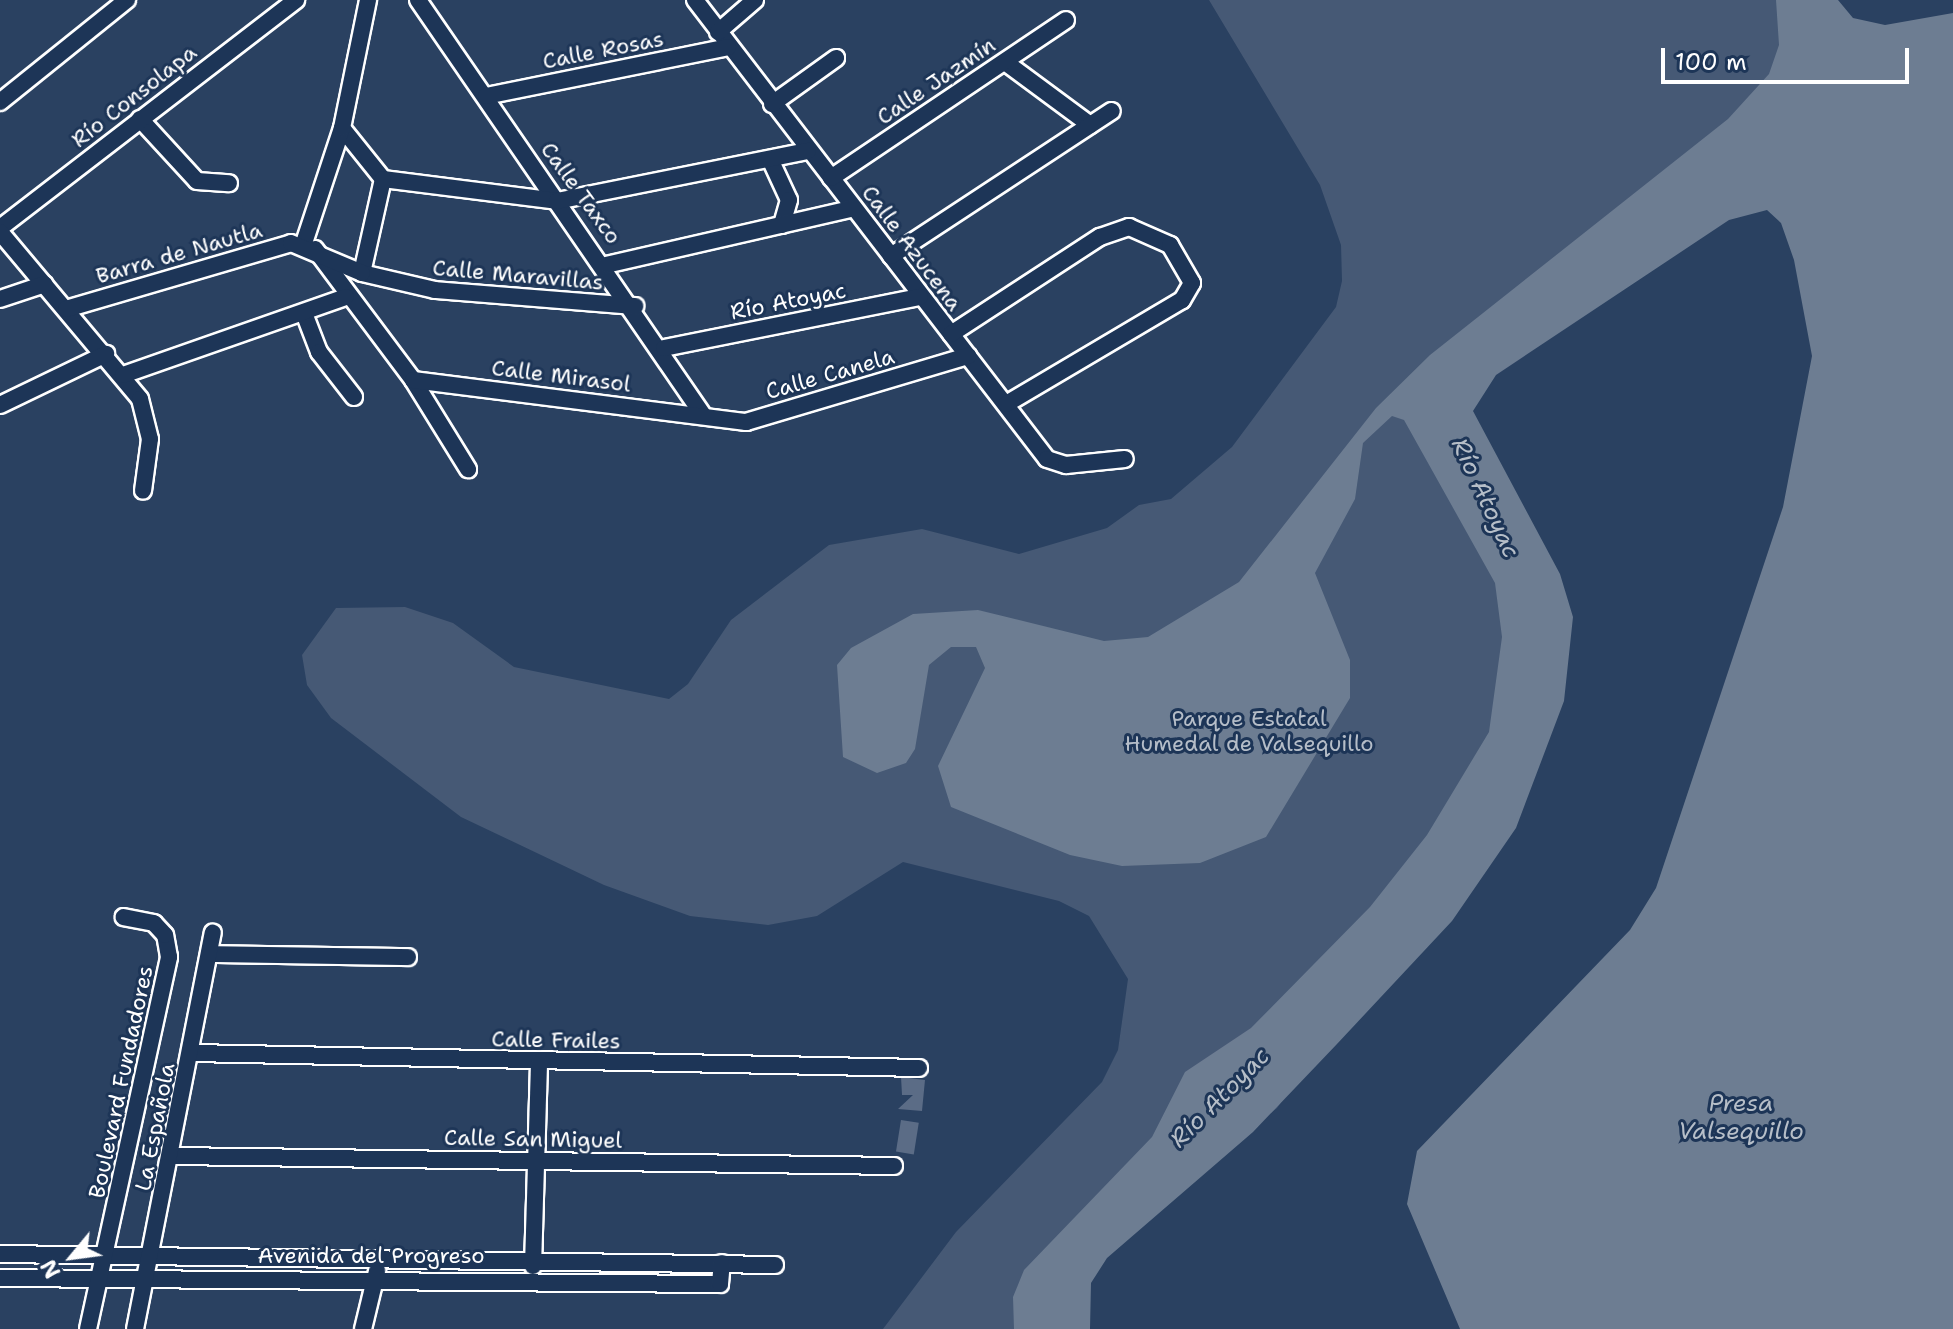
<!DOCTYPE html>
<html>
<head>
<meta charset="utf-8">
<style>
	body { margin:0 }
	#map { position:relative; width:1953px; height:1329px; overflow:hidden; background:#2a4161; font-family:"Shantell Sans",sans-serif }
	div>[style] { position:absolute }
	[style*='--x'] { left:calc(var(--x)*1px); top:calc(var(--y)*1px); width:calc(var(--w)*1px); rotate:calc(var(--a)*1deg) }
	.green>* { inset:0; background:#465975 }
	.water>* { inset:0; background:#6d7d92 }
	.building>* { inset:0; background:#5b6c86; transform-origin:0 0 }
	.roads { filter:drop-shadow(2px 0 #fff) drop-shadow(-2px 0 #fff) drop-shadow(0 2px #fff) drop-shadow(0 -2px #fff) }
	.minor>* { height:16px; margin:-8px; padding:0 8px; transform-origin:8px; border-radius:8px; background:#1d3557 }
	span { translate:-50% -50%; white-space:nowrap; text-align:center; line-height:1.15; -webkit-text-stroke:6px #1d3557; paint-order:stroke }
	.street-label { font-size:22px; color:#fff }
	.park-label { font-size:22px; color:#b5bdc8 }
	.water-label { font-size:24px; color:#b6bec8; font-style:italic }
	.north { position:absolute; left:32px; top:1217px; width:80px; height:80px; -webkit-text-stroke:6px #1d3557; paint-order:stroke; rotate:241deg; font-size:22px; font-weight:700; line-height:32px; text-align:center; color:#fff }
	.north::after { content:''; display:block; margin:auto; width:28px; height:36px; background:#fff; clip-path:polygon(50% 0,100% 100%,50% 72%,0 100%) }
	.scale { position:absolute; left:1661px; top:48px; width:248px; height:36px; box-sizing:border-box; border:4px solid #fff; border-top:0; padding-left:10px; font-size:24px; line-height:28px; white-space:nowrap; color:#fff; -webkit-text-stroke:6px #1d3557; paint-order:stroke }
</style>
</head>
<body>
<div id="map">
	<div class="green">
		<i style="clip-path:polygon(1209px 0,1806px 0,1815px 74px,1451px 412px,1562px 663px,1405px 928px,1277px 1108px,1071px 1271px,1079px 1329px,883px 1329px,956px 1232px,1102px 1082px,1118px 1050px,1128px 979px,1089px 916px,1059px 901px,903px 862px,817px 916px,768px 925px,690px 916px,604px 885px,461px 817px,331px 718px,307px 685px,302px 655px,336px 608px,405px 607px,453px 623px,514px 667px,669px 699px,688px 684px,731px 620px,829px 545px,922px 529px,1019px 554px,1107px 528px,1139px 505px,1171px 499px,1232px 447px,1336px 307px,1342px 281px,1341px 245px,1320px 185px)"></i>
	</div>
	<div class="water">
		<i style="clip-path:polygon(1776px 0,1838px 0,1853px 18px,1885px 25px,1953px 13px,1953px 1329px,1460px 1329px,1407px 1204px,1417px 1151px,1630px 930px,1656px 888px,1783px 507px,1812px 356px,1794px 260px,1781px 223px,1767px 210px,1729px 220px,1496px 375px,1473px 411px,1560px 574px,1573px 617px,1564px 701px,1516px 828px,1452px 921px,1337px 1044px,1253px 1132px,1107px 1258px,1091px 1283px,1090px 1329px,1014px 1329px,1013px 1297px,1024px 1270px,1152px 1137px,1185px 1072px,1251px 1028px,1370px 907px,1427px 835px,1489px 732px,1502px 637px,1495px 583px,1404px 420px,1392px 416px,1363px 443px,1355px 499px,1315px 573px,1350px 660px,1350px 698px,1266px 837px,1200px 863px,1122px 866px,1070px 855px,951px 807px,938px 766px,985px 668px,976px 647px,951px 647px,929px 665px,915px 749px,906px 763px,877px 773px,843px 757px,837px 665px,851px 648px,913px 614px,978px 610px,1104px 641px,1148px 637px,1239px 582px,1376px 408px,1430px 355px,1728px 119px,1769px 74px,1779px 45px)"></i>
	</div>
	<div class="building">
		<i style="clip-path:polygon(901px 1077px,925px 1080px,922px 1111px,898px 1109px,913px 1095px,902px 1095px)"></i>
		<i style="left:901px;top:1120px;width:18px;height:32px;rotate:9deg"></i>
	</div>
	<div class="roads">
		<div class="minor">
			<i style="--x:418;--y:0;--w:503;--a:55.52"></i>
			<i style="--x:695;--y:0;--w:578;--a:52.52"></i>
			<i style="--x:1047;--y:459;--w:20;--a:18"></i>
			<i style="--x:1066;--y:465;--w:59;--a:-5.8"></i>
			<i style="--x:718;--y:32;--w:49;--a:-40.9"></i>
			<i style="--x:1005;--y:62;--w:106;--a:36.5"></i>
			<i style="--x:486;--y:96;--w:247;--a:-11.4"></i>
			<i style="--x:0;--y:102;--w:163;--a:-38.8"></i>
			<i style="--x:772;--y:104;--w:79;--a:-35.7"></i>
			<i style="--x:140;--y:119;--w:84;--a:47.4"></i>
			<i style="--x:197;--y:181;--w:32;--a:4"></i>
			<i style="--x:342;--y:128;--w:65;--a:51.2"></i>
			<i style="--x:770;--y:159;--w:45;--a:65.1"></i>
			<i style="--x:789;--y:200;--w:26;--a:106"></i>
			<i style="--x:831;--y:178;--w:283;--a:-33.9"></i>
			<i style="--x:383;--y:179;--w:175;--a:7.2"></i>
			<i style="--x:557;--y:201;--w:256;--a:-11.3"></i>
			<i style="--x:383;--y:179;--w:96;--a:102.6"></i>
			<i style="--x:362;--y:273;--w:75;--a:13.1"></i>
			<i style="--x:435;--y:290;--w:201;--a:4.6"></i>
			<i style="--x:0;--y:228;--w:374;--a:-37.6"></i>
			<i style="--x:0;--y:232;--w:218;--a:50"></i>
			<i style="--x:140;--y:399;--w:41;--a:76"></i>
			<i style="--x:150;--y:439;--w:52;--a:97.7"></i>
			<i style="--x:304;--y:243;--w:121;--a:-71.7"></i>
			<i style="--x:342;--y:128;--w:131;--a:-78.5"></i>
			<i style="--x:315;--y:249;--w:164;--a:53.2"></i>
			<i style="--x:413;--y:380;--w:105;--a:58.3"></i>
			<i style="--x:891;--y:256;--w:264;--a:-33.3"></i>
			<i style="--x:606;--y:265;--w:254;--a:-12.9"></i>
			<i style="--x:0;--y:299;--w:47;--a:-18.4"></i>
			<i style="--x:66;--y:309;--w:234;--a:-16.3"></i>
			<i style="--x:291;--y:243;--w:77;--a:22.9"></i>
			<i style="--x:304;--y:313;--w:42;--a:69"></i>
			<i style="--x:319;--y:352;--w:57;--a:52.1"></i>
			<i style="--x:951;--y:334;--w:178;--a:-33.1"></i>
			<i style="--x:1100;--y:237;--w:31;--a:-19"></i>
			<i style="--x:1129;--y:227;--w:45;--a:23.7"></i>
			<i style="--x:1170;--y:245;--w:44;--a:59.9"></i>
			<i style="--x:1192;--y:283;--w:20;--a:120"></i>
			<i style="--x:1182;--y:300;--w:204;--a:149.4"></i>
			<i style="--x:664;--y:348;--w:261;--a:-11.3"></i>
			<i style="--x:123;--y:375;--w:236;--a:-19.3"></i>
			<i style="--x:413;--y:380;--w:336;--a:7.2"></i>
			<i style="--x:746;--y:422;--w:232;--a:-16.6"></i>
			<i style="--x:0;--y:405;--w:118;--a:-25.7"></i>
			<i style="--x:209;--y:954;--w:199;--a:0.9"></i>
			<i style="--x:192;--y:1053;--w:727;--a:1.18"></i>
			<i style="--x:172;--y:1156;--w:722;--a:0.79"></i>
			<i style="--x:0;--y:1254;--w:775;--a:0.81"></i>
			<i style="--x:533;--y:1266;--w:204;--a:-88.3"></i>
			<i style="--x:0;--y:1278;--w:720;--a:0.48"></i>
			<i style="--x:720;--y:1284;--w:21;--a:-85"></i>
			<i style="--x:88;--y:1329;--w:381;--a:-77.7"></i>
			<i style="--x:169;--y:957;--w:22;--a:-100"></i>
			<i style="--x:165;--y:935;--w:16;--a:-133"></i>
			<i style="--x:154;--y:923;--w:31;--a:-169"></i>
			<i style="--x:135;--y:1329;--w:404;--a:-78.9"></i>
			<i style="--x:363;--y:1329;--w:60;--a:-76.4"></i>
		</div>
	</div>
	<div class="street-label">
		<span style="left:603px;top:50px;rotate:-11deg">Calle Rosas</span>
		<span style="left:936px;top:81px;rotate:-34deg">Calle Jazmín</span>
		<span style="left:134px;top:96px;rotate:-38deg">Río Consolapa</span>
		<span style="left:581px;top:193px;rotate:54deg">Calle Taxco</span>
		<span style="left:912px;top:248px;rotate:53deg">Calle Azucena</span>
		<span style="left:179px;top:253px;rotate:-16deg">Barra de Nautla</span>
		<span style="left:518px;top:275px;rotate:5deg">Calle Maravillas</span>
		<span style="left:788px;top:301px;rotate:-11deg">Río Atoyac</span>
		<span style="left:830px;top:374px;rotate:-16deg">Calle Canela</span>
		<span style="left:561px;top:376px;rotate:7deg">Calle Mirasol</span>
		<span style="left:556px;top:1040px;rotate:1deg">Calle Frailes</span>
		<span style="left:121px;top:1082px;rotate:-78deg">Boulevard Fundadores</span>
		<span style="left:155px;top:1127px;rotate:-79deg">La Española</span>
		<span style="left:533px;top:1139px;rotate:1deg">Calle San Miguel</span>
		<span style="left:371px;top:1256px">Avenida del Progreso</span>
	</div>
	<div class="park-label">
		<span style="left:1249px;top:731px">Parque Estatal<br>Humedal de Valsequillo</span>
	</div>
	<div class="water-label">
		<span style="left:1485px;top:498px;rotate:65deg">Río Atoyac</span>
		<span style="left:1220px;top:1098px;rotate:-45deg">Río Atoyac</span>
		<span style="left:1741px;top:1118px">Presa<br>Valsequillo</span>
	</div>
	<div class="north">N</div>
	<div class="scale">100 m</div>
</div>
</body>
</html>
